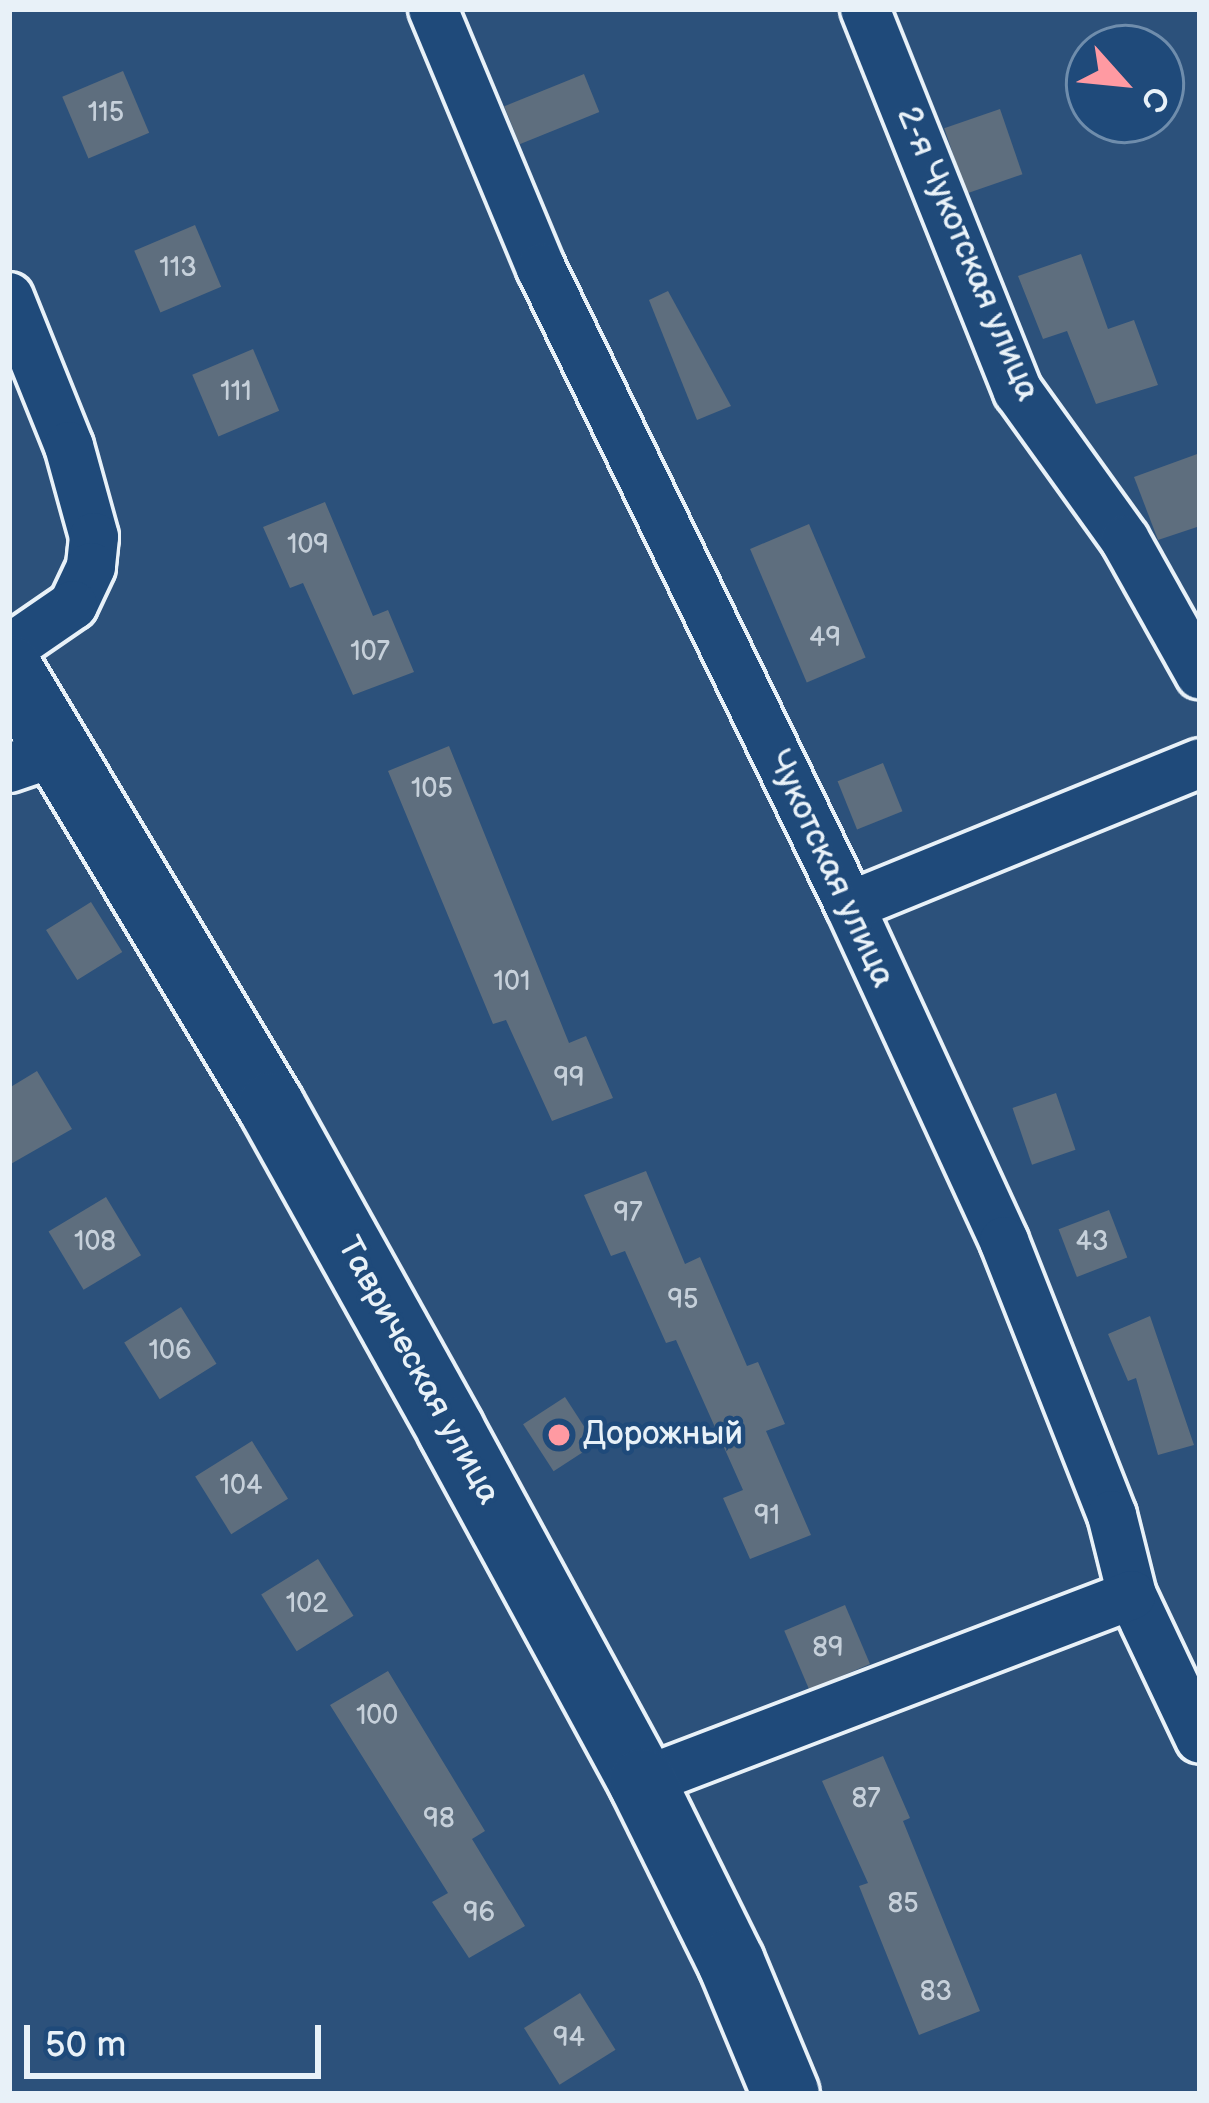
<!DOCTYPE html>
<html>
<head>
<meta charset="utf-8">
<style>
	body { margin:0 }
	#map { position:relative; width:1209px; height:2103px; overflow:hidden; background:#2c517b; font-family:"Balsamiq Sans",sans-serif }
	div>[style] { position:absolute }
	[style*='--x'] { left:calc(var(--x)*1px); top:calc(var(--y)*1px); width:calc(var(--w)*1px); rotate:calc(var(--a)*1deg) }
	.building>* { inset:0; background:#5e6e7e; transform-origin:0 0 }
	.roads { filter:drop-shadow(3px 0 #e8f1f8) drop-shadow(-3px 0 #e8f1f8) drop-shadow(0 3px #e8f1f8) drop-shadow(0 -3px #e8f1f8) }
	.street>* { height:48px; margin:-24px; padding:0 24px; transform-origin:24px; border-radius:24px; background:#1f4a7a }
	.primary>* { height:66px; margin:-33px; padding:0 33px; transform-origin:33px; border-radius:33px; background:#1f4a7a }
	.dots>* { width:33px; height:33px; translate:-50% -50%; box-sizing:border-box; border:6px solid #1f4a7a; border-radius:50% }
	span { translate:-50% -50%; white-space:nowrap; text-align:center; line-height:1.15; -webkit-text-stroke:9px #1f4a7a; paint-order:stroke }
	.number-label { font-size:27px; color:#c6d0da }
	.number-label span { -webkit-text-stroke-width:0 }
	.street-label { font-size:33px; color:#e8f1f8 }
	.poi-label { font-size:33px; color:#e8f1f8 }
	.left { translate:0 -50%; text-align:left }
	.frame { position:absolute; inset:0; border:12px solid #e8f1f8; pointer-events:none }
	.north { position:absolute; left:1065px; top:24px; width:120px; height:120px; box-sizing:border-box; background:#1f4a7a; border:3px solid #6f8dac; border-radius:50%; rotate:117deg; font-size:33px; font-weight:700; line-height:48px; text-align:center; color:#e8f1f8 }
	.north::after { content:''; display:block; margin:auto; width:42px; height:54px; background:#ff9aa2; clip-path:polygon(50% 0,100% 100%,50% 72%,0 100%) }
	.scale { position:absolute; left:24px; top:2025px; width:297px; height:54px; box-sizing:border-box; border:6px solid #e8f1f8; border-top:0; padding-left:15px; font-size:36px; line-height:42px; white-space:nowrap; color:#e8f1f8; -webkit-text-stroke:9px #1f4a7a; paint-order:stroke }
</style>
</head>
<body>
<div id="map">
	<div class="building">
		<i style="left:123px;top:71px;width:67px;height:66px;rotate:67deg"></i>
		<i style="left:584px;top:74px;width:41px;height:86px;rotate:68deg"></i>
		<i style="left:1000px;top:109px;width:69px;height:59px;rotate:71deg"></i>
		<i style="left:195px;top:225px;width:67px;height:66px;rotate:67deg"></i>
		<i style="clip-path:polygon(1081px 254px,1108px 329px,1134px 320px,1158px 385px,1096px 404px,1067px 331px,1043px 339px,1018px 276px)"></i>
		<i style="clip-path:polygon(668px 291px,731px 406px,697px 420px,649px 300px)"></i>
		<i style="left:253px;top:349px;width:67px;height:66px;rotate:67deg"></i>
		<i style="clip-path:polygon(1200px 453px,1200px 526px,1158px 540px,1134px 477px)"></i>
		<i style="clip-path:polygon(325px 502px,373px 616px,388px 610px,414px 672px,353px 695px,303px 583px,290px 588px,263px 527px)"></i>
		<i style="left:809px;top:524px;width:145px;height:64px;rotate:67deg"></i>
		<i style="clip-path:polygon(449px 746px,569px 1043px,586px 1036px,613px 1098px,552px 1121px,506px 1020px,493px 1024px,388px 771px)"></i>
		<i style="left:883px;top:763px;width:52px;height:49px;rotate:68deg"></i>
		<i style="left:91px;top:902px;width:59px;height:53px;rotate:58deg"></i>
		<i style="clip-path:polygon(37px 1071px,72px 1129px,9px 1165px,9px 1088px)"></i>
		<i style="left:1056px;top:1093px;width:60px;height:46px;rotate:71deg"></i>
		<i style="clip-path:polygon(646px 1171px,685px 1264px,700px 1257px,747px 1366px,758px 1362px,785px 1424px,766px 1431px,811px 1535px,750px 1559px,723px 1498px,743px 1490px,676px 1340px,666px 1343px,625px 1251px,611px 1256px,584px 1195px)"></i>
		<i style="left:106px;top:1197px;width:68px;height:67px;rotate:59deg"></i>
		<i style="left:1109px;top:1210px;width:51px;height:54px;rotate:69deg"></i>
		<i style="left:181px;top:1307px;width:67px;height:67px;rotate:58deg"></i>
		<i style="clip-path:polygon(1150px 1316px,1194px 1445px,1158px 1455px,1136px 1378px,1128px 1381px,1108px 1334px)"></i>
		<i style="left:565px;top:1397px;width:56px;height:50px;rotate:57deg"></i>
		<i style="left:252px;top:1441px;width:68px;height:67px;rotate:58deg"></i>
		<i style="left:318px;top:1559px;width:67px;height:67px;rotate:58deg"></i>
		<i style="left:845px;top:1605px;width:64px;height:66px;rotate:67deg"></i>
		<i style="clip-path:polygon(388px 1671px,485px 1831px,472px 1839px,525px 1926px,469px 1958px,432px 1902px,448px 1893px,330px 1705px)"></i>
		<i style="clip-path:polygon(883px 1756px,910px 1818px,903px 1821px,980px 2011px,919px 2035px,859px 1886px,868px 1883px,822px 1781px)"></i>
		<i style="left:580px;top:1993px;width:67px;height:66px;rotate:58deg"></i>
	</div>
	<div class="roads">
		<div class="street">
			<i style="--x:433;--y:9;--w:281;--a:67.4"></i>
			<i style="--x:541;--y:268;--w:709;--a:64.16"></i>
			<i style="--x:850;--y:906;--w:369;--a:65.3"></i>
			<i style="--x:1004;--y:1241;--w:295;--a:68.5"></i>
			<i style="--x:1112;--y:1515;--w:82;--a:76"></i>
			<i style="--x:1132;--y:1595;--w:159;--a:64.7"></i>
			<i style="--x:865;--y:9;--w:412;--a:68.2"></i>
			<i style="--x:1018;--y:391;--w:183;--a:54.3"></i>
			<i style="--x:1125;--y:540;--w:154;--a:60.8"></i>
			<i style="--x:9;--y:297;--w:161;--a:68.1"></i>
			<i style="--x:69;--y:446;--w:94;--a:74.6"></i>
			<i style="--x:94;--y:537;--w:30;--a:96"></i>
			<i style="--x:91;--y:567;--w:42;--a:115.3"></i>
			<i style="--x:73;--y:605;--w:78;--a:145.5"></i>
			<i style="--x:9;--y:768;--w:50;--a:-18.8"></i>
			<i style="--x:850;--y:906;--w:378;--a:-22.2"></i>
			<i style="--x:642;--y:1782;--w:524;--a:-20.89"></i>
		</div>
		<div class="primary">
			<i style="--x:9;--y:669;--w:510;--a:59.06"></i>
			<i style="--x:271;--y:1106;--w:371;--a:60.9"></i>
			<i style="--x:451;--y:1430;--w:400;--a:61.5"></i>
			<i style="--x:642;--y:1782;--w:201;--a:63.7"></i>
			<i style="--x:731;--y:1962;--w:143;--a:67.4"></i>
		</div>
	</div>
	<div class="dots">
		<i style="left:559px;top:1435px;background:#ff9aa2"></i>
	</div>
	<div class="number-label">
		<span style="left:106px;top:114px">115</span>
		<span style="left:178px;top:269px">113</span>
		<span style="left:236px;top:393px">111</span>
		<span style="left:308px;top:546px">109</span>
		<span style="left:825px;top:639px">49</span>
		<span style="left:370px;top:653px">107</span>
		<span style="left:432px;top:790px">105</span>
		<span style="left:512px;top:983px">101</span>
		<span style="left:569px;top:1079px">99</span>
		<span style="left:628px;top:1214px">97</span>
		<span style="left:95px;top:1243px">108</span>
		<span style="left:1092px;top:1243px">43</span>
		<span style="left:683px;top:1301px">95</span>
		<span style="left:170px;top:1352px">106</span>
		<span style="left:241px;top:1487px">104</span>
		<span style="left:767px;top:1517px">91</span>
		<span style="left:307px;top:1605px">102</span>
		<span style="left:828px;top:1649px">89</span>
		<span style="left:377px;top:1717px">100</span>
		<span style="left:866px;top:1800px">87</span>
		<span style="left:439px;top:1820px">98</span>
		<span style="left:903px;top:1905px">85</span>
		<span style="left:479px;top:1914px">96</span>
		<span style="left:936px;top:1993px">83</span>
		<span style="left:569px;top:2039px">94</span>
	</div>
	<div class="street-label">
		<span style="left:967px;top:254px;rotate:67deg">2-я Чукотская улица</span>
		<span style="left:830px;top:869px;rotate:65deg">Чукотская улица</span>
		<span style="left:418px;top:1371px;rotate:61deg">Таврическая улица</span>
	</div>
	<div class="poi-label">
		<span class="left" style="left:583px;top:1435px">Дорожный</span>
	</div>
	<div class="frame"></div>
	<div class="north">С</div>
	<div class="scale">50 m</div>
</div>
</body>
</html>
